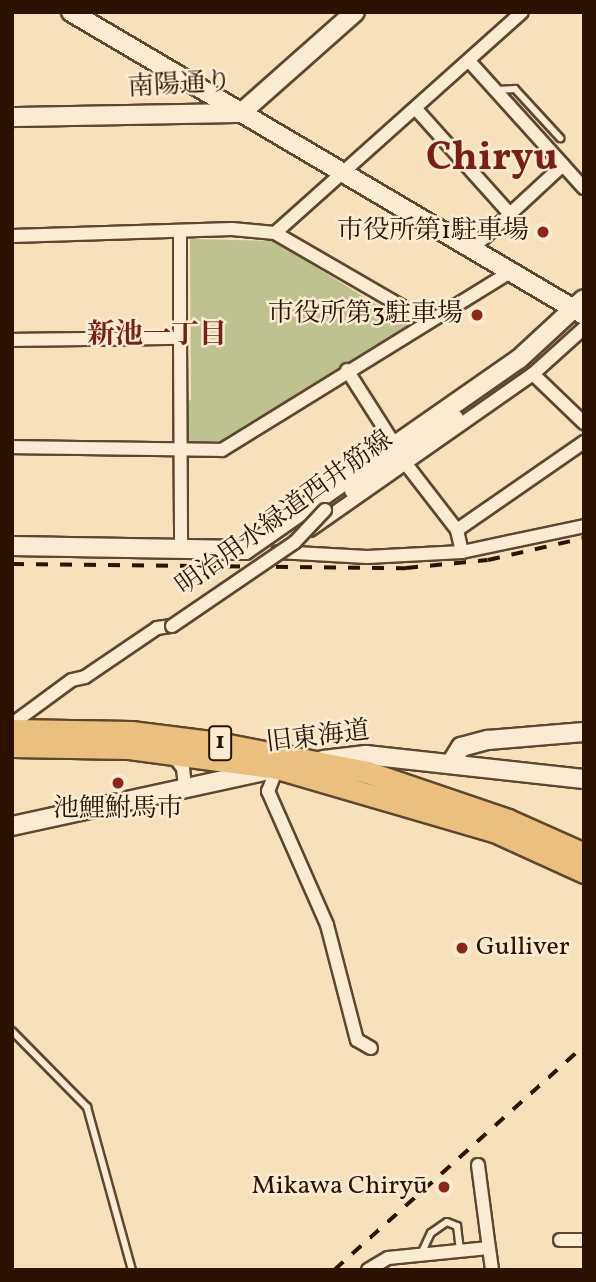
<!DOCTYPE html>
<html>
<head>
<meta charset="utf-8">
<style>
	body { margin:0 }
	#map { position:relative; width:596px; height:1282px; overflow:hidden; background:#f6e1bb; font-family:Vollkorn,"Noto Serif JP",serif }
	div>[style] { position:absolute }
	[style*='--x'] { left:calc(var(--x)*1px); top:calc(var(--y)*1px); width:calc(var(--w)*1px); rotate:calc(var(--a)*1deg) }
	.green>* { inset:0; background:#bdc28f }
	.roads { filter:drop-shadow(2px 0 #5e462f) drop-shadow(-2px 0 #5e462f) drop-shadow(0 2px #5e462f) drop-shadow(0 -2px #5e462f) }
	.lane>* { height:6px; margin:-3px; padding:0 3px; transform-origin:3px; border-radius:3px; background:#f9ecd3 }
	.street>* { height:12px; margin:-6px; padding:0 6px; transform-origin:6px; border-radius:6px; background:#f9ecd3 }
	.secondary>* { height:18px; margin:-9px; padding:0 9px; transform-origin:9px; border-radius:9px; background:#f9ecd3 }
	.highway>* { height:21px; margin:-10.5px; padding:0 10.5px; transform-origin:10.5px; border-radius:10.5px; background:#ebc07e }
	.rail>* { height:3.5px; margin-top:-1.75px; transform-origin:0; background:repeating-linear-gradient(90deg,#2b1200 0 12px,transparent 0 24px) }
	.bridges { filter:drop-shadow(2px 0 #5e462f) drop-shadow(-2px 0 #5e462f) drop-shadow(0 2px #5e462f) drop-shadow(0 -2px #5e462f) }
	.street-bridge>* { height:12px; margin:-6px; padding:0 6px; transform-origin:6px; border-radius:6px; background:#f9ecd3 }
	.dots>* { width:19px; height:19px; translate:-50% -50%; box-sizing:border-box; border:4px solid #f9ecd3; border-radius:50% }
	span { translate:-50% -50%; white-space:nowrap; text-align:center; line-height:1.15; -webkit-text-stroke:5px #f9ecd3; paint-order:stroke }
	.shield-label span { padding:2px 5px; background:#f9ecd3; border:2px solid; border-radius:5px; -webkit-text-stroke-width:0 }
	.shield-label { font-size:24px; color:#2b1200; font-weight:700 }
	.street-label { font-size:26px; color:#2b1200 }
	.poi-label { font-size:26px; color:#2b1200 }
	.right { translate:-100% -50%; text-align:right }
	.left { translate:0 -50%; text-align:left }
	.neighbourhood-label { font-size:28px; color:#7a1f14; font-weight:700 }
	.town-label { font-size:40px; color:#7a1f14; font-weight:700 }
	.frame { position:absolute; inset:0; border:14px solid #2b1200; pointer-events:none }
</style>
</head>
<body>
<div id="map">
	<div class="green">
		<i style="clip-path:polygon(190px 239px,274px 241px,409px 325px,222px 446px,193px 444px,188px 440px,186px 401px,191px 400px)"></i>
	</div>
	<div class="roads">
		<div class="lane">
			<i style="--x:497;--y:90;--w:18;--a:-3"></i>
			<i style="--x:515;--y:89;--w:67;--a:47.4"></i>
			<i style="--x:12;--y:1031;--w:107;--a:45.4"></i>
			<i style="--x:87;--y:1107;--w:169;--a:74.6"></i>
			<i style="--x:421;--y:1254;--w:23;--a:-65"></i>
			<i style="--x:431;--y:1233;--w:19;--a:-35"></i>
			<i style="--x:447;--y:1222;--w:11;--a:22"></i>
			<i style="--x:457;--y:1226;--w:24;--a:83"></i>
		</div>
		<div class="street">
			<i style="--x:469;--y:61;--w:140;--a:47.9"></i>
			<i style="--x:416;--y:109;--w:141;--a:48.2"></i>
			<i style="--x:510;--y:214;--w:49;--a:137.5"></i>
			<i style="--x:510;--y:214;--w:72;--a:-42.8"></i>
			<i style="--x:563;--y:165;--w:31;--a:48"></i>
			<i style="--x:275;--y:233;--w:331;--a:-41.8"></i>
			<i style="--x:12;--y:236;--w:220;--a:-1.8"></i>
			<i style="--x:232;--y:229;--w:43;--a:5.3"></i>
			<i style="--x:275;--y:233;--w:176;--a:30.1"></i>
			<i style="--x:180;--y:338;--w:210;--a:89.7"></i>
			<i style="--x:12;--y:340;--w:168;--a:-0.7"></i>
			<i style="--x:180;--y:338;--w:106;--a:-90"></i>
			<i style="--x:347;--y:370;--w:91;--a:57.5"></i>
			<i style="--x:533;--y:374;--w:71;--a:43.9"></i>
			<i style="--x:12;--y:447;--w:210;--a:0.8"></i>
			<i style="--x:222;--y:450;--w:342;--a:-31.7"></i>
			<i style="--x:406;--y:464;--w:83;--a:52.3"></i>
			<i style="--x:351;--y:491;--w:129;--a:-34.9"></i>
			<i style="--x:310;--y:530;--w:272;--a:-35"></i>
			<i style="--x:533;--y:374;--w:69;--a:-42"></i>
			<i style="--x:278;--y:552;--w:89;--a:3.2"></i>
			<i style="--x:367;--y:557;--w:95;--a:-3"></i>
			<i style="--x:462;--y:552;--w:125;--a:-12"></i>
			<i style="--x:462;--y:552;--w:23;--a:-103"></i>
			<i style="--x:457;--y:530;--w:155;--a:-34.7"></i>
			<i style="--x:12;--y:724;--w:74;--a:-36.3"></i>
			<i style="--x:72;--y:680;--w:13;--a:-13"></i>
			<i style="--x:85;--y:677;--w:87;--a:-34.2"></i>
			<i style="--x:157;--y:628;--w:15;--a:-8"></i>
			<i style="--x:172;--y:754;--w:18;--a:52"></i>
			<i style="--x:183;--y:768;--w:20;--a:84"></i>
			<i style="--x:277;--y:768;--w:25;--a:111"></i>
			<i style="--x:268;--y:791;--w:146;--a:66.2"></i>
			<i style="--x:327;--y:925;--w:119;--a:75.4"></i>
			<i style="--x:357;--y:1040;--w:16;--a:30"></i>
			<i style="--x:478;--y:1165;--w:84;--a:82.5"></i>
			<i style="--x:560;--y:1240;--w:24;--a:0"></i>
			<i style="--x:368;--y:1270;--w:23;--a:-31"></i>
			<i style="--x:388;--y:1258;--w:101;--a:-5.7"></i>
			<i style="--x:489;--y:1248;--w:22;--a:82"></i>
		</div>
		<div class="secondary">
			<i style="--x:71;--y:12;--w:596;--a:30.57"></i>
			<i style="--x:12;--y:117;--w:229;--a:-1"></i>
			<i style="--x:241;--y:113;--w:152;--a:-41.5"></i>
			<i style="--x:12;--y:546;--w:233;--a:1"></i>
			<i style="--x:245;--y:550;--w:334;--a:-34.9"></i>
			<i style="--x:519;--y:359;--w:88;--a:-42.7"></i>
			<i style="--x:323;--y:760;--w:43;--a:-6.6"></i>
			<i style="--x:366;--y:755;--w:219;--a:6.3"></i>
			<i style="--x:451;--y:763;--w:19;--a:-58"></i>
			<i style="--x:461;--y:747;--w:28;--a:-15"></i>
			<i style="--x:488;--y:740;--w:96;--a:-4.8"></i>
			<i style="--x:12;--y:826;--w:262;--a:-12.3"></i>
		</div>
		<div class="highway">
			<i style="--x:12;--y:730;--w:119;--a:1"></i>
			<i style="--x:131;--y:732;--w:88;--a:7.2"></i>
			<i style="--x:218;--y:743;--w:152;--a:11"></i>
			<i style="--x:367;--y:772;--w:149;--a:18.8"></i>
			<i style="--x:508;--y:820;--w:83;--a:24.1"></i>
			<i style="--x:12;--y:746;--w:117;--a:1"></i>
			<i style="--x:129;--y:748;--w:149;--a:7.7"></i>
			<i style="--x:277;--y:768;--w:226;--a:16.2"></i>
			<i style="--x:494;--y:831;--w:99;--a:24.5"></i>
		</div>
	</div>
	<div class="rail">
		<i style="--x:12;--y:564;--w:394;--a:0.6"></i>
		<i style="--x:406;--y:568;--w:82;--a:-5.6"></i>
		<i style="--x:488;--y:560;--w:98;--a:-12.9"></i>
		<i style="--x:334;--y:1270;--w:336;--a:-41.9"></i>
	</div>
	<div class="bridges">
		<div class="street-bridge">
			<i style="--x:172;--y:626;--w:149;--a:-34.3"></i>
			<i style="--x:295;--y:542;--w:44;--a:-46.8"></i>
		</div>
	</div>
	<div class="dots">
		<i style="left:543px;top:232px;background:#8f2418"></i>
		<i style="left:477px;top:315px;background:#8f2418"></i>
		<i style="left:118px;top:783px;background:#8f2418"></i>
		<i style="left:462px;top:948px;background:#8f2418"></i>
		<i style="left:444px;top:1187px;background:#8f2418"></i>
	</div>
	<div class="shield-label">
		<span style="left:220px;top:743px">1</span>
	</div>
	<div class="street-label">
		<span style="left:180px;top:86px;rotate:-3deg">南陽通り</span>
		<span style="left:285px;top:514px;rotate:-36deg">明治用水緑道西井筋線</span>
		<span style="left:318px;top:738px;rotate:-7deg">旧東海道</span>
	</div>
	<div class="poi-label">
		<span class="right" style="left:529px;top:232px">市役所第1駐車場</span>
		<span class="right" style="left:463px;top:315px">市役所第3駐車場</span>
		<span style="left:118px;top:810px">池鯉鮒馬市</span>
		<span class="left" style="left:476px;top:948px">Gulliver</span>
		<span class="right" style="left:428px;top:1187px">Mikawa Chiryū</span>
	</div>
	<div class="neighbourhood-label">
		<span style="left:157px;top:336px">新池一丁目</span>
	</div>
	<div class="town-label">
		<span style="left:492px;top:159px">Chiryu</span>
	</div>
	<div class="frame"></div>
</div>
</body>
</html>
